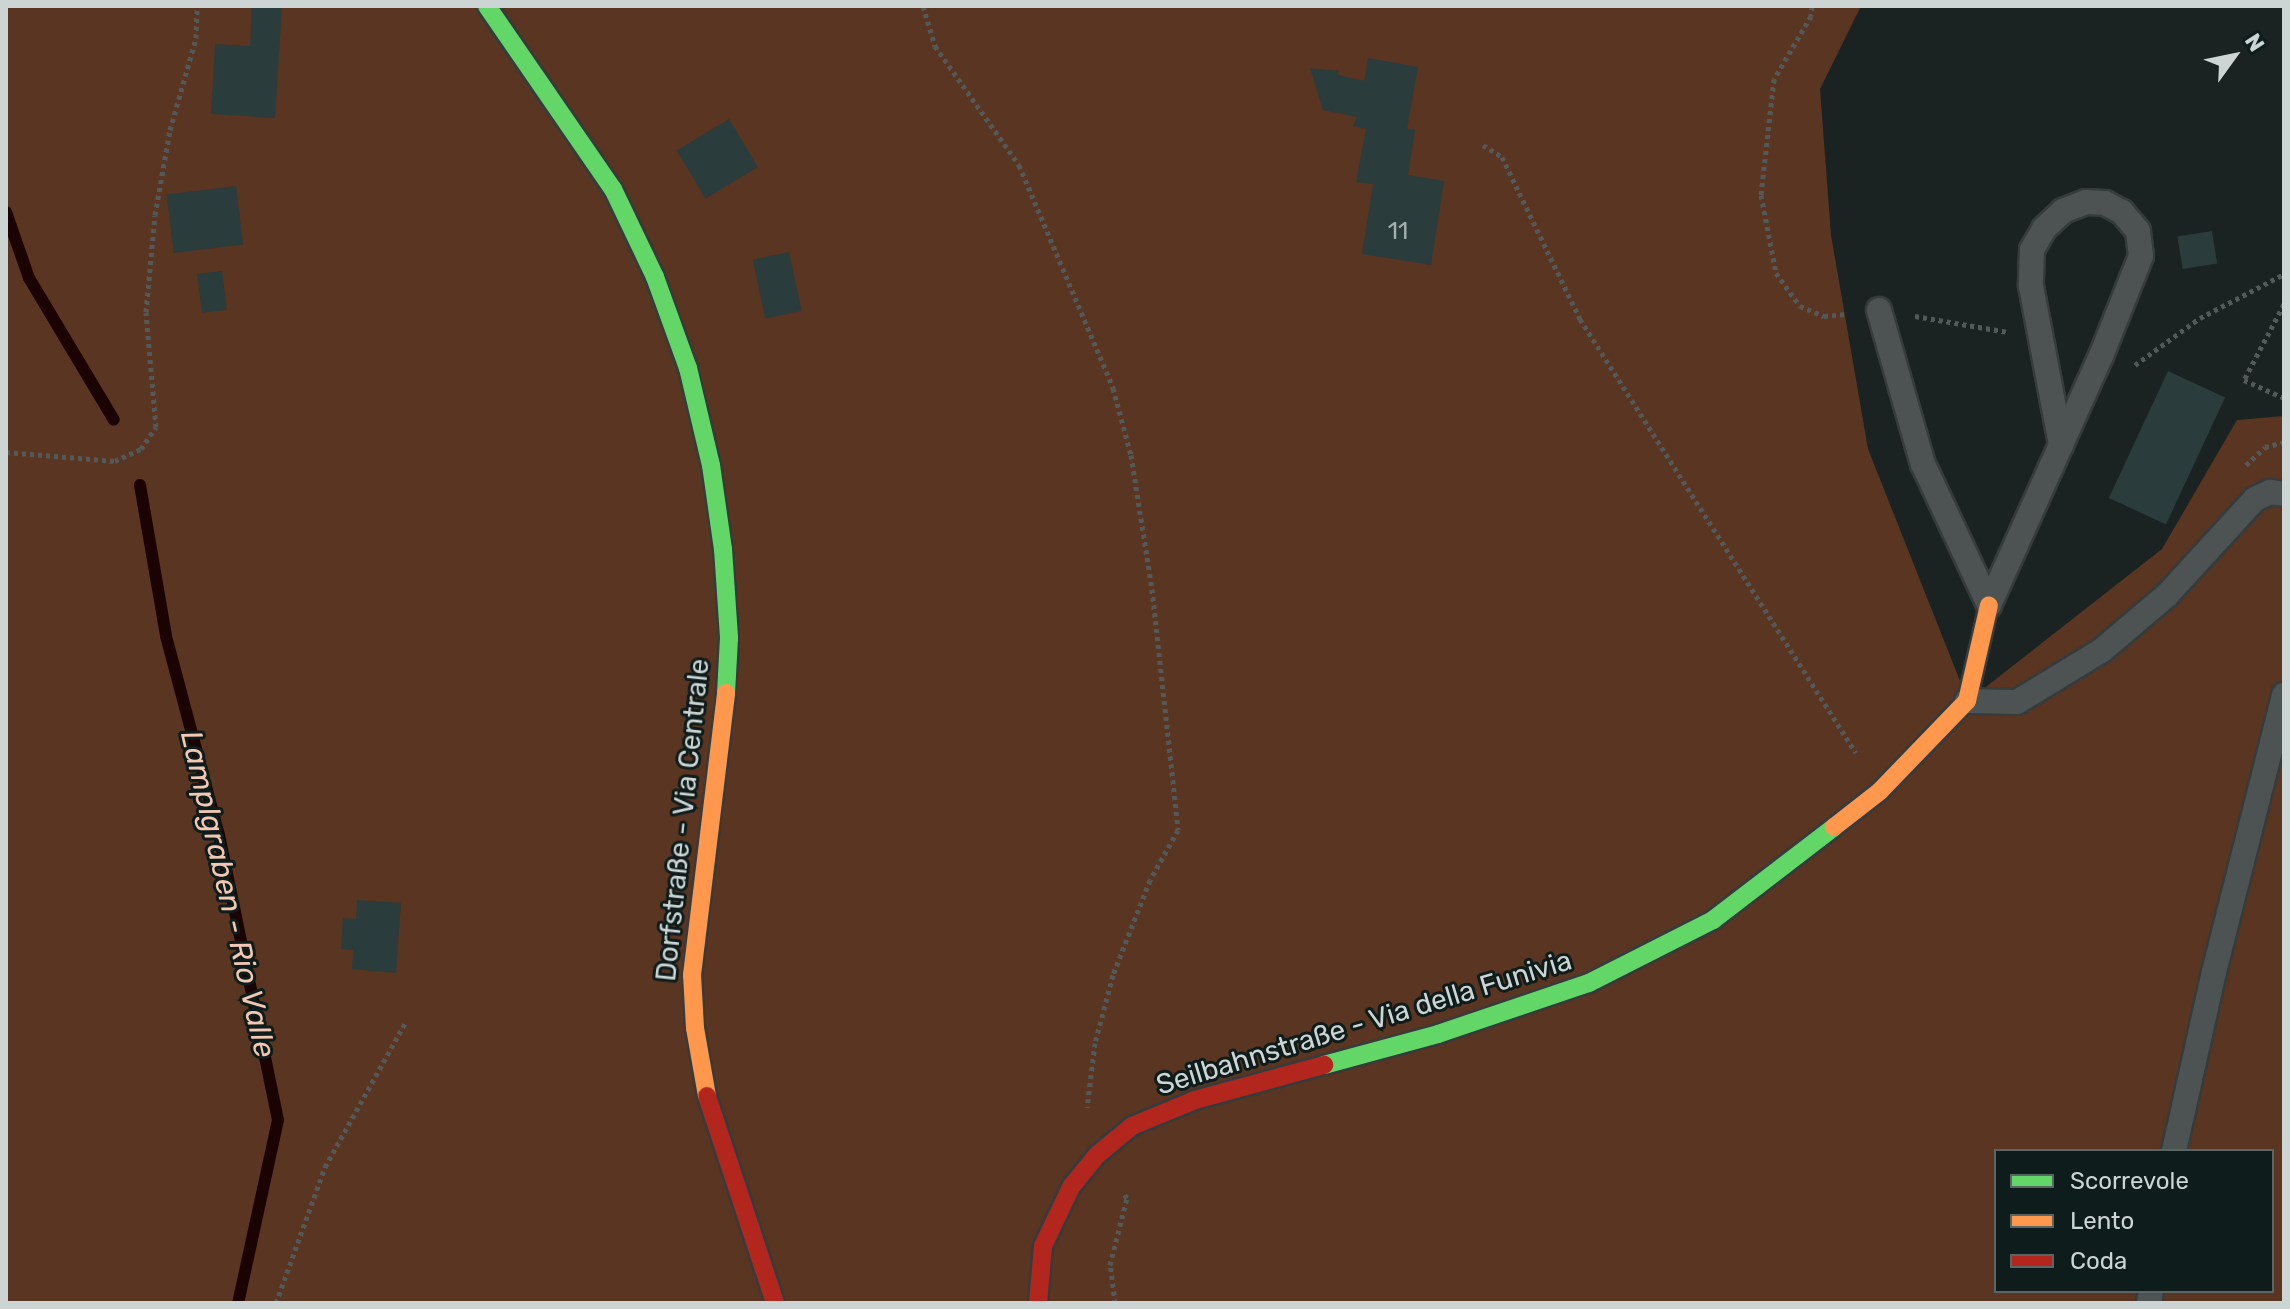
<!DOCTYPE html>
<html>
<head>
<meta charset="utf-8">
<style>
	body { margin:0 }
	#map { position:relative; width:2290px; height:1309px; overflow:hidden; background:#1a2222; font-family:Rubik,sans-serif }
	div>[style] { position:absolute }
	[style*='--x'] { left:calc(var(--x)*1px); top:calc(var(--y)*1px); width:calc(var(--w)*1px); rotate:calc(var(--a)*1deg) }
	.green>* { inset:0; background:#5a3522 }
	.stream>* { height:12px; margin:-6px; padding:0 6px; transform-origin:6px; border-radius:6px; background:#1b0303 }
	.building>* { inset:0; background:#2a3c3c; transform-origin:0 0 }
	.path>* { height:5px; margin-top:-2.5px; transform-origin:0; background:repeating-linear-gradient(90deg,#535858 0 4px,transparent 0 8px) }
	.roads { filter:drop-shadow(2px 0 #363b3b) drop-shadow(-2px 0 #363b3b) drop-shadow(0 2px #363b3b) drop-shadow(0 -2px #363b3b) }
	.lane>* { height:24px; margin:-12px; padding:0 12px; transform-origin:12px; border-radius:12px; background:#4d5252 }
	.fast>* { height:18px; margin:-9px; padding:0 9px; transform-origin:9px; border-radius:9px; background:#63d668 }
	.slow>* { height:18px; margin:-9px; padding:0 9px; transform-origin:9px; border-radius:9px; background:#ff974d }
	.jam>* { height:18px; margin:-9px; padding:0 9px; transform-origin:9px; border-radius:9px; background:#b3261e }
	span { translate:-50% -50%; white-space:nowrap; text-align:center; line-height:1.15; -webkit-text-stroke:6px #0e1c1b; paint-order:stroke }
	.number-label { font-size:24px; color:#a4afae }
	.number-label span { -webkit-text-stroke-width:0 }
	.street-label { font-size:28px; color:#ccd5d4 }
	.water-label { font-size:30px; color:#f3c7b3; font-style:italic }
	.frame { position:absolute; inset:0; border:8px solid #ccd5d4; pointer-events:none }
	.legend { position:absolute; left:1994px; top:1149px; width:280px; height:144px; box-sizing:border-box; background:#0e1c1b; border:2px solid #5a6665; margin:0; padding:10px 14px; list-style:none; font-size:24px; color:#ccd5d4 }
	.legend li { display:flex; align-items:center; gap:16px; height:40px }
	.legend b { width:40px; border:2px solid #5a6665 }
	.north { position:absolute; left:2194px; top:16px; width:80px; height:80px; -webkit-text-stroke:6px #0e1c1b; paint-order:stroke; rotate:57deg; font-size:22px; font-weight:700; line-height:32px; text-align:center; color:#ccd5d4 }
	.north::after { content:''; display:block; margin:auto; width:28px; height:36px; background:#ccd5d4; clip-path:polygon(50% 0,100% 100%,50% 72%,0 100%) }
</style>
</head>
<body>
<div id="map">
	<div class="green">
		<i style="clip-path:polygon(evenodd,6px 6px,1861px 6px,1820px 89px,1831px 235px,1868px 449px,1968px 701px,2162px 549px,2237px 420px,2284px 416px,2284px 1303px,6px 1303px,6px 6px,1996px 1151px,2272px 1151px,2272px 1291px,1996px 1291px,1996px 1151px)"></i>
	</div>
	<div class="stream">
		<i style="--x:6;--y:212;--w:70;--a:70.8"></i>
		<i style="--x:29;--y:278;--w:165;--a:59.1"></i>
		<i style="--x:140;--y:485;--w:153;--a:80.2"></i>
		<i style="--x:166;--y:636;--w:206;--a:75.1"></i>
		<i style="--x:219;--y:835;--w:291;--a:78.3"></i>
		<i style="--x:278;--y:1120;--w:187;--a:102.3"></i>
	</div>
	<div class="building">
		<i style="clip-path:polygon(252px 6px,282px 6px,275px 118px,211px 114px,215px 44px,250px 46px)"></i>
		<i style="clip-path:polygon(1368px 58px,1418px 67px,1407px 129px,1415px 130px,1408px 175px,1444px 181px,1431px 265px,1362px 254px,1373px 184px,1356px 182px,1366px 129px,1353px 126px,1357px 117px,1323px 110px,1310px 68px,1339px 71px,1338px 75px,1364px 81px)"></i>
		<i style="left:729px;top:119px;width:56px;height:61px;rotate:59deg"></i>
		<i style="left:236px;top:186px;width:59px;height:70px;rotate:83deg"></i>
		<i style="left:2212px;top:231px;width:33px;height:35px;rotate:81deg"></i>
		<i style="left:789px;top:252px;width:60px;height:37px;rotate:78deg"></i>
		<i style="left:222px;top:271px;width:39px;height:25px;rotate:83deg"></i>
		<i style="left:2168px;top:371px;width:63px;height:140px;rotate:25deg"></i>
		<i style="clip-path:polygon(357px 900px,401px 903px,396px 973px,352px 969px,353px 950px,341px 949px,343px 918px,356px 919px)"></i>
	</div>
	<div class="path">
		<i style="--x:923;--y:6;--w:42;--a:73.3"></i>
		<i style="--x:935;--y:46;--w:146;--a:54.8"></i>
		<i style="--x:1019;--y:165;--w:242;--a:67.1"></i>
		<i style="--x:1113;--y:388;--w:69;--a:75"></i>
		<i style="--x:1131;--y:455;--w:136;--a:81.1"></i>
		<i style="--x:1152;--y:589;--w:242;--a:83.8"></i>
		<i style="--x:1178;--y:830;--w:57;--a:119.2"></i>
		<i style="--x:1150;--y:880;--w:102;--a:111.3"></i>
		<i style="--x:1113;--y:975;--w:70;--a:104.8"></i>
		<i style="--x:1095;--y:1043;--w:65;--a:97"></i>
		<i style="--x:1812;--y:6;--w:10;--a:96"></i>
		<i style="--x:1811;--y:16;--w:73;--a:120.4"></i>
		<i style="--x:1774;--y:79;--w:117;--a:96.4"></i>
		<i style="--x:1761;--y:195;--w:79;--a:79.1"></i>
		<i style="--x:1776;--y:273;--w:41;--a:54"></i>
		<i style="--x:1800;--y:306;--w:26;--a:23"></i>
		<i style="--x:1824;--y:316;--w:22;--a:-5"></i>
		<i style="--x:1483;--y:145;--w:22;--a:32"></i>
		<i style="--x:1502;--y:157;--w:180;--a:64.3"></i>
		<i style="--x:1580;--y:319;--w:514;--a:57.55"></i>
		<i style="--x:2284;--y:304;--w:86;--a:117.8"></i>
		<i style="--x:2244;--y:380;--w:44;--a:24.2"></i>
		<i style="--x:1915;--y:316;--w:94;--a:9.8"></i>
		<i style="--x:2135;--y:365;--w:80;--a:-35.9"></i>
		<i style="--x:2200;--y:318;--w:95;--a:-27.6"></i>
		<i style="--x:6;--y:452;--w:109;--a:4.7"></i>
		<i style="--x:115;--y:461;--w:29;--a:-25"></i>
		<i style="--x:141;--y:449;--w:27;--a:-56"></i>
		<i style="--x:156;--y:427;--w:115;--a:-95"></i>
		<i style="--x:146;--y:312;--w:97;--a:-84.7"></i>
		<i style="--x:155;--y:215;--w:86;--a:-80"></i>
		<i style="--x:170;--y:130;--w:96;--a:-74.2"></i>
		<i style="--x:196;--y:38;--w:32;--a:-88"></i>
		<i style="--x:2246;--y:465;--w:26;--a:-43"></i>
		<i style="--x:2265;--y:447;--w:20;--a:-15"></i>
		<i style="--x:276;--y:1303;--w:145;--a:-70.2"></i>
		<i style="--x:325;--y:1167;--w:165;--a:-60.9"></i>
		<i style="--x:1115;--y:1303;--w:38;--a:-97"></i>
		<i style="--x:1110;--y:1265;--w:69;--a:-75.8"></i>
		<i style="--x:1127;--y:1198;--w:7;--a:-124"></i>
	</div>
	<div class="roads">
		<div class="lane">
			<i style="--x:1879;--y:310;--w:160;--a:74.1"></i>
			<i style="--x:1923;--y:464;--w:156;--a:64.9"></i>
			<i style="--x:1989;--y:605;--w:273;--a:-65.8"></i>
			<i style="--x:2101;--y:356;--w:108;--a:-68.2"></i>
			<i style="--x:2141;--y:256;--w:25;--a:-97"></i>
			<i style="--x:2138;--y:231;--w:25;--a:-130"></i>
			<i style="--x:2122;--y:212;--w:19;--a:-152"></i>
			<i style="--x:2105;--y:203;--w:19;--a:-177"></i>
			<i style="--x:2086;--y:202;--w:25;--a:159"></i>
			<i style="--x:2063;--y:211;--w:26;--a:137"></i>
			<i style="--x:2044;--y:229;--w:24;--a:120"></i>
			<i style="--x:2032;--y:250;--w:36;--a:92"></i>
			<i style="--x:2031;--y:286;--w:162;--a:79.3"></i>
			<i style="--x:1967;--y:701;--w:50;--a:1.1"></i>
			<i style="--x:2017;--y:702;--w:98;--a:-31.3"></i>
			<i style="--x:2101;--y:651;--w:87;--a:-40.3"></i>
			<i style="--x:2167;--y:595;--w:130;--a:-47.5"></i>
			<i style="--x:2255;--y:499;--w:17;--a:-25"></i>
			<i style="--x:2270;--y:492;--w:14;--a:8"></i>
			<i style="--x:2174;--y:1151;--w:183;--a:-77.4"></i>
			<i style="--x:2214;--y:972;--w:286;--a:-75.8"></i>
			<i style="--x:2149;--y:1303;--w:12;--a:-81"></i>
		</div>
		<div class="fast">
			<i style="--x:487;--y:6;--w:222;--a:55.5"></i>
			<i style="--x:613;--y:189;--w:98;--a:64.5"></i>
			<i style="--x:655;--y:277;--w:97;--a:70.1"></i>
			<i style="--x:688;--y:368;--w:100;--a:76.7"></i>
			<i style="--x:711;--y:465;--w:85;--a:81.9"></i>
			<i style="--x:723;--y:549;--w:89;--a:86.1"></i>
			<i style="--x:729;--y:638;--w:55;--a:93.1"></i>
			<i style="--x:1324;--y:1065;--w:118;--a:-15.2"></i>
			<i style="--x:1438;--y:1034;--w:159;--a:-18.7"></i>
			<i style="--x:1589;--y:983;--w:139;--a:-26.9"></i>
			<i style="--x:1713;--y:920;--w:153;--a:-37.5"></i>
		</div>
		<div class="slow">
			<i style="--x:1834;--y:827;--w:58;--a:-38"></i>
			<i style="--x:1880;--y:791;--w:125;--a:-46"></i>
			<i style="--x:1967;--y:701;--w:98;--a:-77.1"></i>
			<i style="--x:707;--y:1096;--w:69;--a:-100"></i>
			<i style="--x:695;--y:1028;--w:53;--a:-93.2"></i>
			<i style="--x:692;--y:975;--w:284;--a:-83.1"></i>
		</div>
		<div class="jam">
			<i style="--x:707;--y:1096;--w:218;--a:71.8"></i>
			<i style="--x:1038;--y:1303;--w:57;--a:-85"></i>
			<i style="--x:1043;--y:1246;--w:65;--a:-64.6"></i>
			<i style="--x:1071;--y:1187;--w:41;--a:-50.9"></i>
			<i style="--x:1097;--y:1155;--w:45;--a:-39.6"></i>
			<i style="--x:1132;--y:1126;--w:68;--a:-22.4"></i>
			<i style="--x:1195;--y:1100;--w:134;--a:-15.2"></i>
		</div>
	</div>
	<div class="number-label">
		<span style="left:1398px;top:232px">11</span>
	</div>
	<div class="street-label">
		<span style="left:683px;top:820px;rotate:-84deg">Dorfstraße - Via Centrale</span>
		<span style="left:1364px;top:1023px;rotate:-17deg">Seilbahnstraße - Via della Funivia</span>
	</div>
	<div class="water-label">
		<span style="left:228px;top:894px;rotate:77deg">Lamplgraben - Rio Valle</span>
	</div>
	<div class="frame"></div>
	<ul class="legend">
	<li><b style="height:10px;background:#63d668"></b>Scorrevole</li>
	<li><b style="height:10px;background:#ff974d"></b>Lento</li>
	<li><b style="height:10px;background:#b3261e"></b>Coda</li>
	</ul>
	<div class="north">N</div>
</div>
</body>
</html>
